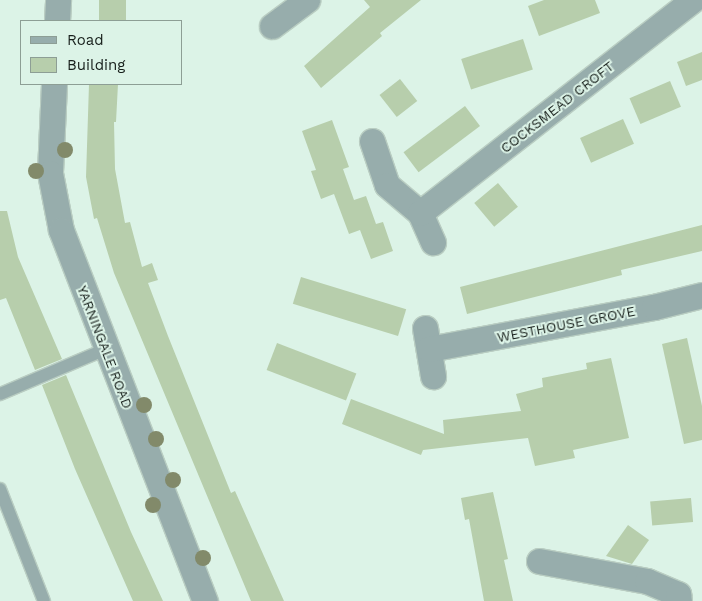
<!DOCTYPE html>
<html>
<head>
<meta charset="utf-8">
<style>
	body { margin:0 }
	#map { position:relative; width:702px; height:601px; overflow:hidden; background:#dcf3e7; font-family:"Work Sans",sans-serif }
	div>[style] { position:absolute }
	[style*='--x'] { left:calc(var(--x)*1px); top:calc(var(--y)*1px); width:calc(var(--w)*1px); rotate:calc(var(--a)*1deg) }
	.building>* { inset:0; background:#b7ceac; transform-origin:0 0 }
	.roads { filter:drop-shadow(1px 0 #b9cdc2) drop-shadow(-1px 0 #b9cdc2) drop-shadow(0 1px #b9cdc2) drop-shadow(0 -1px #b9cdc2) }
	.service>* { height:12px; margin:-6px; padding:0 6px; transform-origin:6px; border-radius:6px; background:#97adac }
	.minor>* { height:25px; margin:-12.5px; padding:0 12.5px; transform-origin:12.5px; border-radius:12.5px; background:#97adac }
	.trees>* { width:16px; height:16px; margin:-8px; border-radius:50%; background:#828a6a }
	span { translate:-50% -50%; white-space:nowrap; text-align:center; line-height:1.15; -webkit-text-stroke:4px #dcf3e7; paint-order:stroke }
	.street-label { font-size:14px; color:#171f1b }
	.legend { position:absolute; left:20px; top:20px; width:162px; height:65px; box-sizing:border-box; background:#dcf3e7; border:1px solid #8d9e95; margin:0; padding:6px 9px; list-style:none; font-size:15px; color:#171f1b }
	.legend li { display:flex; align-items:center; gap:10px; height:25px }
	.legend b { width:25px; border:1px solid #8d9e95 }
</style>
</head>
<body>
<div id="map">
	<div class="building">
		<i style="left:99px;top:0;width:27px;height:21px"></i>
		<i style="clip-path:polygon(364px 0,421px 0,380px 33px,382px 36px,321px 88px,304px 66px,370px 7px)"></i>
		<i style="clip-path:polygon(544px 0,595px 0,600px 13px,539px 36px,528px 6px)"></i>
		<i style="left:523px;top:39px;width:32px;height:65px;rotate:72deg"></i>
		<i style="clip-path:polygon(702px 52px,702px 80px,686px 86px,677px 62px)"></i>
		<i style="left:400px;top:79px;width:28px;height:26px;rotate:52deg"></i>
		<i style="left:670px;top:81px;width:28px;height:44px;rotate:67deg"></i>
		<i style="clip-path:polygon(89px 84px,118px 84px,116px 122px,114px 122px,115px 169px,125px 223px,130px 222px,142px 267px,152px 263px,158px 280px,148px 283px,168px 336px,231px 493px,235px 491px,284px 601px,251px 601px,114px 273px,97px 218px,94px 219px,86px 177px)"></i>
		<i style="left:465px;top:106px;width:25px;height:77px;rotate:53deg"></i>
		<i style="left:623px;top:119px;width:27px;height:47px;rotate:66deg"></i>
		<i style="clip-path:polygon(332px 120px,349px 167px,343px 169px,354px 200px,366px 196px,376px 224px,383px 222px,393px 251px,371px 259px,360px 230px,349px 234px,334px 194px,321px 199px,311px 171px,316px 170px,302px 131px)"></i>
		<i style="left:498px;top:183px;width:31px;height:31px;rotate:50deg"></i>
		<i style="clip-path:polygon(0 211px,7px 211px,18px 257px,62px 359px,35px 370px,6px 298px,0 300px)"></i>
		<i style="clip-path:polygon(702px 225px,702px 251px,621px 270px,622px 275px,467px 314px,460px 287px)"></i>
		<i style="left:301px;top:277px;width:110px;height:28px;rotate:17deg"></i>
		<i style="clip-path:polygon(687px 338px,702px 406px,702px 440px,684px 444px,662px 344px)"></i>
		<i style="left:277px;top:343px;width:85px;height:29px;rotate:21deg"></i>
		<i style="clip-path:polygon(611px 358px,629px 438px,573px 450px,575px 458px,535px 466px,528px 438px,423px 450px,421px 455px,342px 424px,351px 399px,444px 434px,443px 420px,521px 411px,516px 394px,543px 387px,542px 378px,587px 369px,586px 363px)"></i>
		<i style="clip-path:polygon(66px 375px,131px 532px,163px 601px,133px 601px,75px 469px,42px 385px)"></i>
		<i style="clip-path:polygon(493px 492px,508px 559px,504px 560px,513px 601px,484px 601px,469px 519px,465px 520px,461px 498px)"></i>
		<i style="left:691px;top:498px;width:24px;height:41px;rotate:85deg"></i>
		<i style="clip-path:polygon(628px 525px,649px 540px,632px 564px,606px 556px)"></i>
	</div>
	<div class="roads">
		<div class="service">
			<i style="--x:0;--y:394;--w:115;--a:-23"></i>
			<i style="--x:0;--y:489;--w:120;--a:68.6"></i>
		</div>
		<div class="minor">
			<i style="--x:57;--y:21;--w:21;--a:-87"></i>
			<i style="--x:272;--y:26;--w:44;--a:-36.6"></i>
			<i style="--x:54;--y:84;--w:89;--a:92.6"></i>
			<i style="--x:50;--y:173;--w:58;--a:79.1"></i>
			<i style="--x:61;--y:230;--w:398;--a:68.8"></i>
			<i style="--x:372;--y:141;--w:46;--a:71.2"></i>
			<i style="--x:387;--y:185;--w:43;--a:40.3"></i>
			<i style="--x:420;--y:213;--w:32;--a:66"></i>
			<i style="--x:420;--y:213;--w:346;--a:-38"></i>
			<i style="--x:425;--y:328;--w:49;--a:80.5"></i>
			<i style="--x:429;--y:349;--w:229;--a:-10.6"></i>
			<i style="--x:654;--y:307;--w:49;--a:-14"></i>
			<i style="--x:539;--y:561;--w:110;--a:10.5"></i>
			<i style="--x:647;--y:581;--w:34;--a:23"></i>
			<i style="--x:678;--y:594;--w:7;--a:82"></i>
		</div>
	</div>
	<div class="trees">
		<i style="left:65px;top:150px"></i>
		<i style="left:36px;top:171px"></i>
		<i style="left:144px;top:405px"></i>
		<i style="left:156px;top:439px"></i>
		<i style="left:173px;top:480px"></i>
		<i style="left:153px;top:505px"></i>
		<i style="left:203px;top:558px"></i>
	</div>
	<div class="street-label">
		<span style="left:557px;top:107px;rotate:-38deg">COCKSMEAD CROFT</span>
		<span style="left:566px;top:324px;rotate:-11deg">WESTHOUSE GROVE</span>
		<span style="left:105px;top:347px;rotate:69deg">YARNINGALE ROAD</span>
	</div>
	<ul class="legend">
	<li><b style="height:6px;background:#97adac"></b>Road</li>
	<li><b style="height:14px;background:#b7ceac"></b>Building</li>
	</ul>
</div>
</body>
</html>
